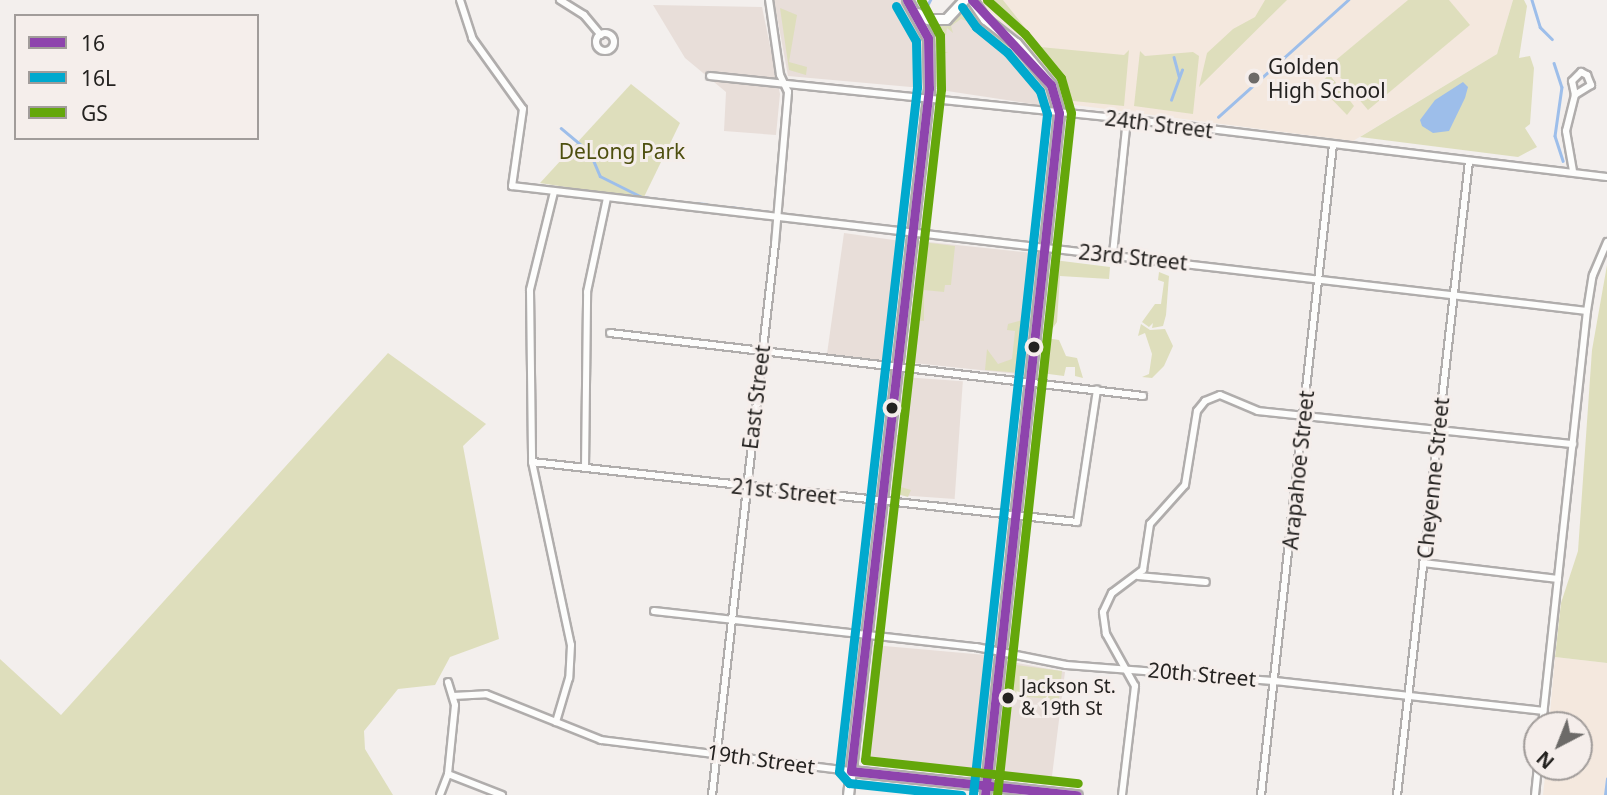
<!DOCTYPE html>
<html>
<head>
<meta charset="utf-8">
<style>
	body { margin:0 }
	#map { position:relative; width:1607px; height:795px; overflow:hidden; background:#f3efed; font-family:"Noto Sans",sans-serif }
	div>[style] { position:absolute }
	[style*='--x'] { left:calc(var(--x)*1px); top:calc(var(--y)*1px); width:calc(var(--w)*1px); rotate:calc(var(--a)*1deg) }
	.built>* { inset:0; background:#e8ded9; transform-origin:0 0 }
	.education>* { inset:0; background:#f4e8de }
	.green>* { inset:0; background:#dedebc }
	.water>* { inset:0; background:#9dbeea }
	.stream>* { height:2.5px; margin:-1.25px; padding:0 1.25px; transform-origin:1.25px; border-radius:1.25px; background:#9dbeea }
	.roads { filter:drop-shadow(2px 0 #b0adac) drop-shadow(-2px 0 #b0adac) drop-shadow(0 2px #b0adac) drop-shadow(0 -2px #b0adac) }
	.street>* { height:6px; margin:-3px; padding:0 3px; transform-origin:3px; border-radius:3px; background:#fdfdfc }
	.street>.ring { margin:-3px; padding:0; box-sizing:content-box; background:none; border:6px solid #fdfdfc; border-radius:50% }
	.secondary>* { height:9px; margin:-4.5px; padding:0 4.5px; transform-origin:4.5px; border-radius:4.5px; background:#fdfdfc }
	.bus-1>* { height:9px; margin:-4.5px; padding:0 4.5px; transform-origin:4.5px; border-radius:4.5px; background:#8e44ad }
	.bus-2>* { height:9px; margin:-4.5px; padding:0 4.5px; transform-origin:4.5px; border-radius:4.5px; background:#00a9ce }
	.bus-3>* { height:9px; margin:-4.5px; padding:0 4.5px; transform-origin:4.5px; border-radius:4.5px; background:#64a70b }
	.dots>* { width:19px; height:19px; translate:-50% -50%; box-sizing:border-box; border:4px solid #f5eeeb; border-radius:50% }
	span { translate:-50% -50%; white-space:nowrap; text-align:center; line-height:1.15; -webkit-text-stroke:6px #f5eeeb; paint-order:stroke }
	.bus-label { font-size:19px; color:#242220 }
	.left { translate:0 -50%; text-align:left }
	.poi-label { font-size:21px; color:#242220 }
	.street-label { font-size:21px; color:#242220 }
	.park-label { font-size:21px; color:#4e4f0f }
	.legend { position:absolute; left:14px; top:14px; width:245px; height:126px; box-sizing:border-box; background:#f5eeeb; border:2px solid #a19c9a; margin:0; padding:9px 12px; list-style:none; font-size:21px; color:#242220 }
	.legend li { display:flex; align-items:center; gap:14px; height:35px }
	.legend b { width:35px; border:2px solid #a19c9a }
	.north { position:absolute; left:1523px; top:711px; width:70px; height:70px; box-sizing:border-box; background:#f5eeeb; border:2px solid #a19c9a; border-radius:50%; rotate:222deg; font-size:19px; font-weight:700; line-height:28px; text-align:center; color:#242220 }
	.north::after { content:''; display:block; margin:auto; width:24px; height:32px; background:#6c6a68; clip-path:polygon(50% 0,100% 100%,50% 72%,0 100%) }
</style>
</head>
<body>
<div id="map">
	<div class="built">
		<i style="clip-path:polygon(774px 0,901px 0,920px 32px,925px 61px,922px 88px,788px 76px)"></i>
		<i style="clip-path:polygon(653px 5px,762px 7px,780px 94px,776px 135px,724px 131px,726px 92px,685px 58px)"></i>
		<i style="clip-path:polygon(968px 5px,1030px 67px,1051px 95px,1052px 107px,934px 89px,936px 49px,928px 24px,950px 22px)"></i>
		<i style="left:844px;top:233px;width:61px;height:122px;rotate:8deg"></i>
		<i style="left:919px;top:241px;width:120px;height:122px;rotate:6deg"></i>
		<i style="left:903px;top:377px;width:60px;height:118px;rotate:4deg"></i>
		<i style="left:873px;top:645px;width:122px;height:117px;rotate:5deg"></i>
		<i style="clip-path:polygon(1006px 661px,1065px 672px,1051px 784px,998px 777px,993px 772px)"></i>
	</div>
	<div class="education">
		<i style="clip-path:polygon(978px 0,1513px 0,1497px 54px,1353px 141px,1075px 105px,1066px 108px,1061px 91px,1030px 50px)"></i>
		<i style="clip-path:polygon(1555px 657px,1607px 663px,1607px 795px,1543px 795px,1546px 767px,1579px 767px,1579px 725px,1549px 725px)"></i>
	</div>
	<div class="green">
		<i style="clip-path:polygon(983px 0,1003px 0,1040px 47px,1124px 55px,1129px 50px,1124px 106px,1073px 101px,1029px 42px)"></i>
		<i style="clip-path:polygon(1265px 0,1287px 0,1199px 87px,1207px 53px,1233px 29px,1255px 17px)"></i>
		<i style="clip-path:polygon(1408px 0,1449px 0,1470px 25px,1368px 110px,1330px 65px)"></i>
		<i style="clip-path:polygon(1513px 0,1524px 0,1527px 6px,1519px 58px,1530px 56px,1534px 68px,1530px 124px,1525px 128px,1537px 147px,1518px 157px,1360px 137px,1497px 54px)"></i>
		<i style="clip-path:polygon(780px 8px,797px 15px,789px 62px,807px 67px,806px 75px,789px 70px)"></i>
		<i style="clip-path:polygon(969px 9px,1013px 47px,997px 48px,1000px 42px,983px 29px,979px 34px,979px 26px,961px 19px,951px 26px,953px 33px,947px 28px,946px 35px,938px 37px,941px 52px,948px 52px,941px 55px,939px 82px,946px 85px,938px 87px,933px 85px,936px 49px,930px 28px)"></i>
		<i style="clip-path:polygon(1140px 51px,1145px 56px,1193px 52px,1199px 56px,1193px 114px,1134px 106px)"></i>
		<i style="clip-path:polygon(1329px 74px,1354px 106px,1347px 115px,1319px 86px)"></i>
		<i style="clip-path:polygon(631px 84px,680px 123px,643px 199px,540px 183px)"></i>
		<i style="clip-path:polygon(922px 242px,955px 246px,951px 285px,945px 285px,944px 292px,924px 290px,924px 321px,910px 320px)"></i>
		<i style="clip-path:polygon(1054px 260px,1110px 267px,1109px 279px,1060px 276px,1057px 322px,1048px 335px)"></i>
		<i style="clip-path:polygon(1607px 265px,1607px 663px,1555px 657px,1561px 603px,1578px 551px,1592px 350px)"></i>
		<i style="clip-path:polygon(1159px 272px,1169px 276px,1166px 315px,1163px 326px,1152px 328px,1153px 323px,1149px 327px,1142px 322px,1155px 304px,1161px 304px,1164px 282px,1158px 280px)"></i>
		<i style="clip-path:polygon(1024px 307px,1020px 373px,985px 370px,987px 349px,998px 364px,1012px 359px,1015px 331px,1007px 330px,1008px 324px,1023px 320px)"></i>
		<i style="clip-path:polygon(1141px 324px,1150px 330px,1165px 329px,1173px 346px,1164px 366px,1152px 378px,1142px 377px,1149px 374px,1152px 354px,1145px 333px,1138px 336px)"></i>
		<i style="clip-path:polygon(1046px 338px,1059px 340px,1066px 356px,1077px 358px,1083px 378px,1075px 376px,1075px 367px,1066px 367px,1064px 376px,1041px 373px)"></i>
		<i style="clip-path:polygon(388px 353px,486px 424px,463px 446px,499px 639px,450px 657px,435px 685px,398px 689px,364px 731px,365px 749px,393px 795px,0 795px,0 659px,61px 715px)"></i>
		<i style="clip-path:polygon(897px 435px,905px 436px,900px 480px,901px 487px,911px 490px,908px 497px,891px 492px)"></i>
		<i style="clip-path:polygon(1009px 664px,1062px 671px,1058px 707px,1050px 706px,1050px 699px,1006px 695px)"></i>
	</div>
	<div class="water">
		<i style="clip-path:polygon(1463px 82px,1468px 87px,1465px 98px,1449px 131px,1433px 133px,1422px 126px,1420px 120px,1435px 100px)"></i>
	</div>
	<div class="stream">
		<i style="--x:1532;--y:0;--w:28;--a:73"></i>
		<i style="--x:1540;--y:27;--w:17;--a:45"></i>
		<i style="--x:927;--y:6;--w:7;--a:-63"></i>
		<i style="--x:1174;--y:57;--w:20;--a:75"></i>
		<i style="--x:1554;--y:63;--w:25;--a:72"></i>
		<i style="--x:1562;--y:87;--w:49;--a:98.1"></i>
		<i style="--x:1555;--y:136;--w:26;--a:72"></i>
		<i style="--x:1171;--y:100;--w:32;--a:-70"></i>
		<i style="--x:1218;--y:117;--w:175;--a:-42"></i>
		<i style="--x:561;--y:128;--w:38;--a:40"></i>
		<i style="--x:590;--y:152;--w:26;--a:67"></i>
		<i style="--x:600;--y:176;--w:47;--a:26.6"></i>
		<i style="--x:642;--y:197;--w:38;--a:7"></i>
		<i style="--x:691;--y:203;--w:15;--a:4"></i>
		<i style="--x:729;--y:207;--w:39;--a:7"></i>
		<i style="--x:1605;--y:795;--w:16;--a:-83"></i>
	</div>
	<div class="roads">
		<div class="street">
			<i style="--x:460;--y:0;--w:40;--a:72"></i>
			<i style="--x:472;--y:38;--w:87;--a:54.3"></i>
			<i style="--x:523;--y:109;--w:78;--a:98.1"></i>
			<i style="--x:512;--y:186;--w:1082;--a:6.63"></i>
			<i style="--x:560;--y:0;--w:28;--a:32"></i>
			<i style="--x:584;--y:15;--w:26;--a:50"></i>
			<i class="ring" style="left:596px;top:33px;width:12px;height:12px"></i>
			<i style="--x:710;--y:76;--w:419;--a:5.9"></i>
			<i style="--x:1127;--y:119;--w:483;--a:6.9"></i>
			<i style="--x:1573;--y:171;--w:41;--a:-99.9"></i>
			<i style="--x:1566;--y:131;--w:37;--a:-76"></i>
			<i style="--x:1575;--y:95;--w:14;--a:-102"></i>
			<i style="--x:1572;--y:81;--w:13;--a:-45"></i>
			<i style="--x:1581;--y:72;--w:7;--a:27"></i>
			<i style="--x:1587;--y:75;--w:11;--a:68"></i>
			<i style="--x:1591;--y:85;--w:19;--a:148"></i>
			<i style="--x:554;--y:192;--w:101;--a:103.8"></i>
			<i style="--x:530;--y:290;--w:172;--a:89.3"></i>
			<i style="--x:532;--y:462;--w:187;--a:78"></i>
			<i style="--x:571;--y:645;--w:33;--a:93"></i>
			<i style="--x:569;--y:678;--w:46;--a:106.5"></i>
			<i style="--x:1113;--y:254;--w:136;--a:-84.1"></i>
			<i style="--x:610;--y:333;--w:537;--a:6.74"></i>
			<i style="--x:532;--y:462;--w:548;--a:6.28"></i>
			<i style="--x:1077;--y:522;--w:134;--a:-81.4"></i>
			<i style="--x:585;--y:467;--w:175;--a:-89.3"></i>
			<i style="--x:587;--y:292;--w:96;--a:-78"></i>
			<i style="--x:1423;--y:563;--w:136;--a:6.8"></i>
			<i style="--x:1138;--y:576;--w:68;--a:5"></i>
			<i style="--x:654;--y:611;--w:324;--a:6.4"></i>
			<i style="--x:976;--y:647;--w:92;--a:11.3"></i>
			<i style="--x:1066;--y:665;--w:211;--a:4.4"></i>
			<i style="--x:1276;--y:681;--w:269;--a:6.4"></i>
			<i style="--x:453;--y:696;--w:33;--a:-3"></i>
			<i style="--x:486;--y:694;--w:124;--a:21.8"></i>
			<i style="--x:601;--y:740;--w:252;--a:7.1"></i>
			<i style="--x:1542;--y:725;--w:416;--a:-83.8"></i>
			<i style="--x:1587;--y:311;--w:36;--a:-81"></i>
			<i style="--x:1593;--y:275;--w:36;--a:-67"></i>
			<i style="--x:448;--y:774;--w:58;--a:21.3"></i>
			<i style="--x:440;--y:795;--w:22;--a:-69"></i>
			<i style="--x:448;--y:774;--w:69;--a:-84.2"></i>
			<i style="--x:455;--y:705;--w:24;--a:-107"></i>
			<i style="--x:712;--y:795;--w:555;--a:-83.48"></i>
			<i style="--x:775;--y:244;--w:153;--a:-85.1"></i>
			<i style="--x:788;--y:92;--w:19;--a:-115"></i>
			<i style="--x:780;--y:75;--w:76;--a:-98.3"></i>
			<i style="--x:1122;--y:795;--w:110;--a:-83.2"></i>
			<i style="--x:1135;--y:686;--w:60;--a:-119.1"></i>
			<i style="--x:1106;--y:634;--w:22;--a:-98"></i>
			<i style="--x:1103;--y:612;--w:21;--a:-65"></i>
			<i style="--x:1112;--y:593;--w:39;--a:-37"></i>
			<i style="--x:1143;--y:570;--w:47;--a:-81.3"></i>
			<i style="--x:1150;--y:524;--w:52;--a:-48.1"></i>
			<i style="--x:1185;--y:485;--w:75;--a:-80.8"></i>
			<i style="--x:1197;--y:411;--w:13;--a:-51"></i>
			<i style="--x:1205;--y:401;--w:16;--a:-22"></i>
			<i style="--x:1220;--y:395;--w:41;--a:22.8"></i>
			<i style="--x:1258;--y:411;--w:317;--a:6"></i>
			<i style="--x:1261;--y:795;--w:654;--a:-83.68"></i>
			<i style="--x:1397;--y:795;--w:638;--a:-83.52"></i>
			<i style="--x:1535;--y:795;--w:28;--a:-84"></i>
		</div>
		<div class="secondary">
			<i style="--x:972;--y:0;--w:23;--a:56"></i>
			<i style="--x:985;--y:19;--w:39;--a:38"></i>
			<i style="--x:1016;--y:43;--w:55;--a:50.2"></i>
			<i style="--x:1051;--y:85;--w:29;--a:74"></i>
			<i style="--x:1059;--y:113;--w:686;--a:96.19"></i>
			<i style="--x:917;--y:13;--w:13;--a:29"></i>
			<i style="--x:928;--y:19;--w:18;--a:0"></i>
			<i style="--x:946;--y:19;--w:26;--a:-47"></i>
			<i style="--x:851;--y:771;--w:227;--a:6.1"></i>
			<i style="--x:848;--y:795;--w:712;--a:-83.46"></i>
			<i style="--x:929;--y:88;--w:50;--a:-91.1"></i>
			<i style="--x:928;--y:38;--w:43;--a:-118.9"></i>
		</div>
	</div>
	<div class="bus-1">
		<i style="--x:907;--y:0;--w:43;--a:61.1"></i>
		<i style="--x:928;--y:38;--w:50;--a:88.9"></i>
		<i style="--x:929;--y:88;--w:687;--a:96.52"></i>
		<i style="--x:851;--y:771;--w:227;--a:6.1"></i>
		<i style="--x:972;--y:0;--w:116;--a:47.1"></i>
		<i style="--x:1051;--y:85;--w:29;--a:74"></i>
		<i style="--x:1059;--y:113;--w:686;--a:96.19"></i>
	</div>
	<div class="bus-2">
		<i style="--x:896;--y:6;--w:40;--a:60.3"></i>
		<i style="--x:916;--y:41;--w:46;--a:88.8"></i>
		<i style="--x:917;--y:87;--w:689;--a:96.5"></i>
		<i style="--x:839;--y:772;--w:15;--a:48"></i>
		<i style="--x:849;--y:783;--w:113;--a:6.1"></i>
		<i style="--x:962;--y:7;--w:24;--a:55"></i>
		<i style="--x:976;--y:27;--w:40;--a:39"></i>
		<i style="--x:1007;--y:52;--w:51;--a:49.8"></i>
		<i style="--x:1040;--y:91;--w:24;--a:73"></i>
		<i style="--x:1047;--y:114;--w:684;--a:96.21"></i>
	</div>
	<div class="bus-3">
		<i style="--x:921;--y:0;--w:40;--a:62"></i>
		<i style="--x:940;--y:35;--w:54;--a:88.9"></i>
		<i style="--x:941;--y:89;--w:675;--a:96.46"></i>
		<i style="--x:865;--y:760;--w:214;--a:6.2"></i>
		<i style="--x:987;--y:0;--w:51;--a:41.8"></i>
		<i style="--x:1025;--y:34;--w:57;--a:50.7"></i>
		<i style="--x:1061;--y:78;--w:36;--a:74"></i>
		<i style="--x:1071;--y:113;--w:686;--a:96.19"></i>
	</div>
	<div class="dots">
		<i style="left:1254px;top:78px;background:#6c6a68"></i>
		<i style="left:1034px;top:347px;background:#242220"></i>
		<i style="left:892px;top:408px;background:#242220"></i>
		<i style="left:1008px;top:698px;background:#242220"></i>
	</div>
	<div class="bus-label">
		<span class="left" style="left:1021px;top:698px">Jackson St.<br>&amp; 19th St</span>
	</div>
	<div class="poi-label">
		<span class="left" style="left:1268px;top:78px">Golden<br>High School</span>
	</div>
	<div class="street-label">
		<span style="left:1159px;top:124px;rotate:7deg">24th Street</span>
		<span style="left:1133px;top:257px;rotate:6deg">23rd Street</span>
		<span style="left:756px;top:397px;rotate:-83deg">East Street</span>
		<span style="left:1298px;top:470px;rotate:-84deg">Arapahoe Street</span>
		<span style="left:1433px;top:478px;rotate:-84deg">Cheyenne Street</span>
		<span style="left:784px;top:491px;rotate:6deg">21st Street</span>
		<span style="left:1202px;top:674px;rotate:5deg">20th Street</span>
		<span style="left:761px;top:759px;rotate:8deg">19th Street</span>
	</div>
	<div class="park-label">
		<span style="left:622px;top:151px">DeLong Park</span>
	</div>
	<ul class="legend">
	<li><b style="height:9px;background:#8e44ad"></b>16</li>
	<li><b style="height:9px;background:#00a9ce"></b>16L</li>
	<li><b style="height:9px;background:#64a70b"></b>GS</li>
	</ul>
	<div class="north">N</div>
</div>
</body>
</html>
